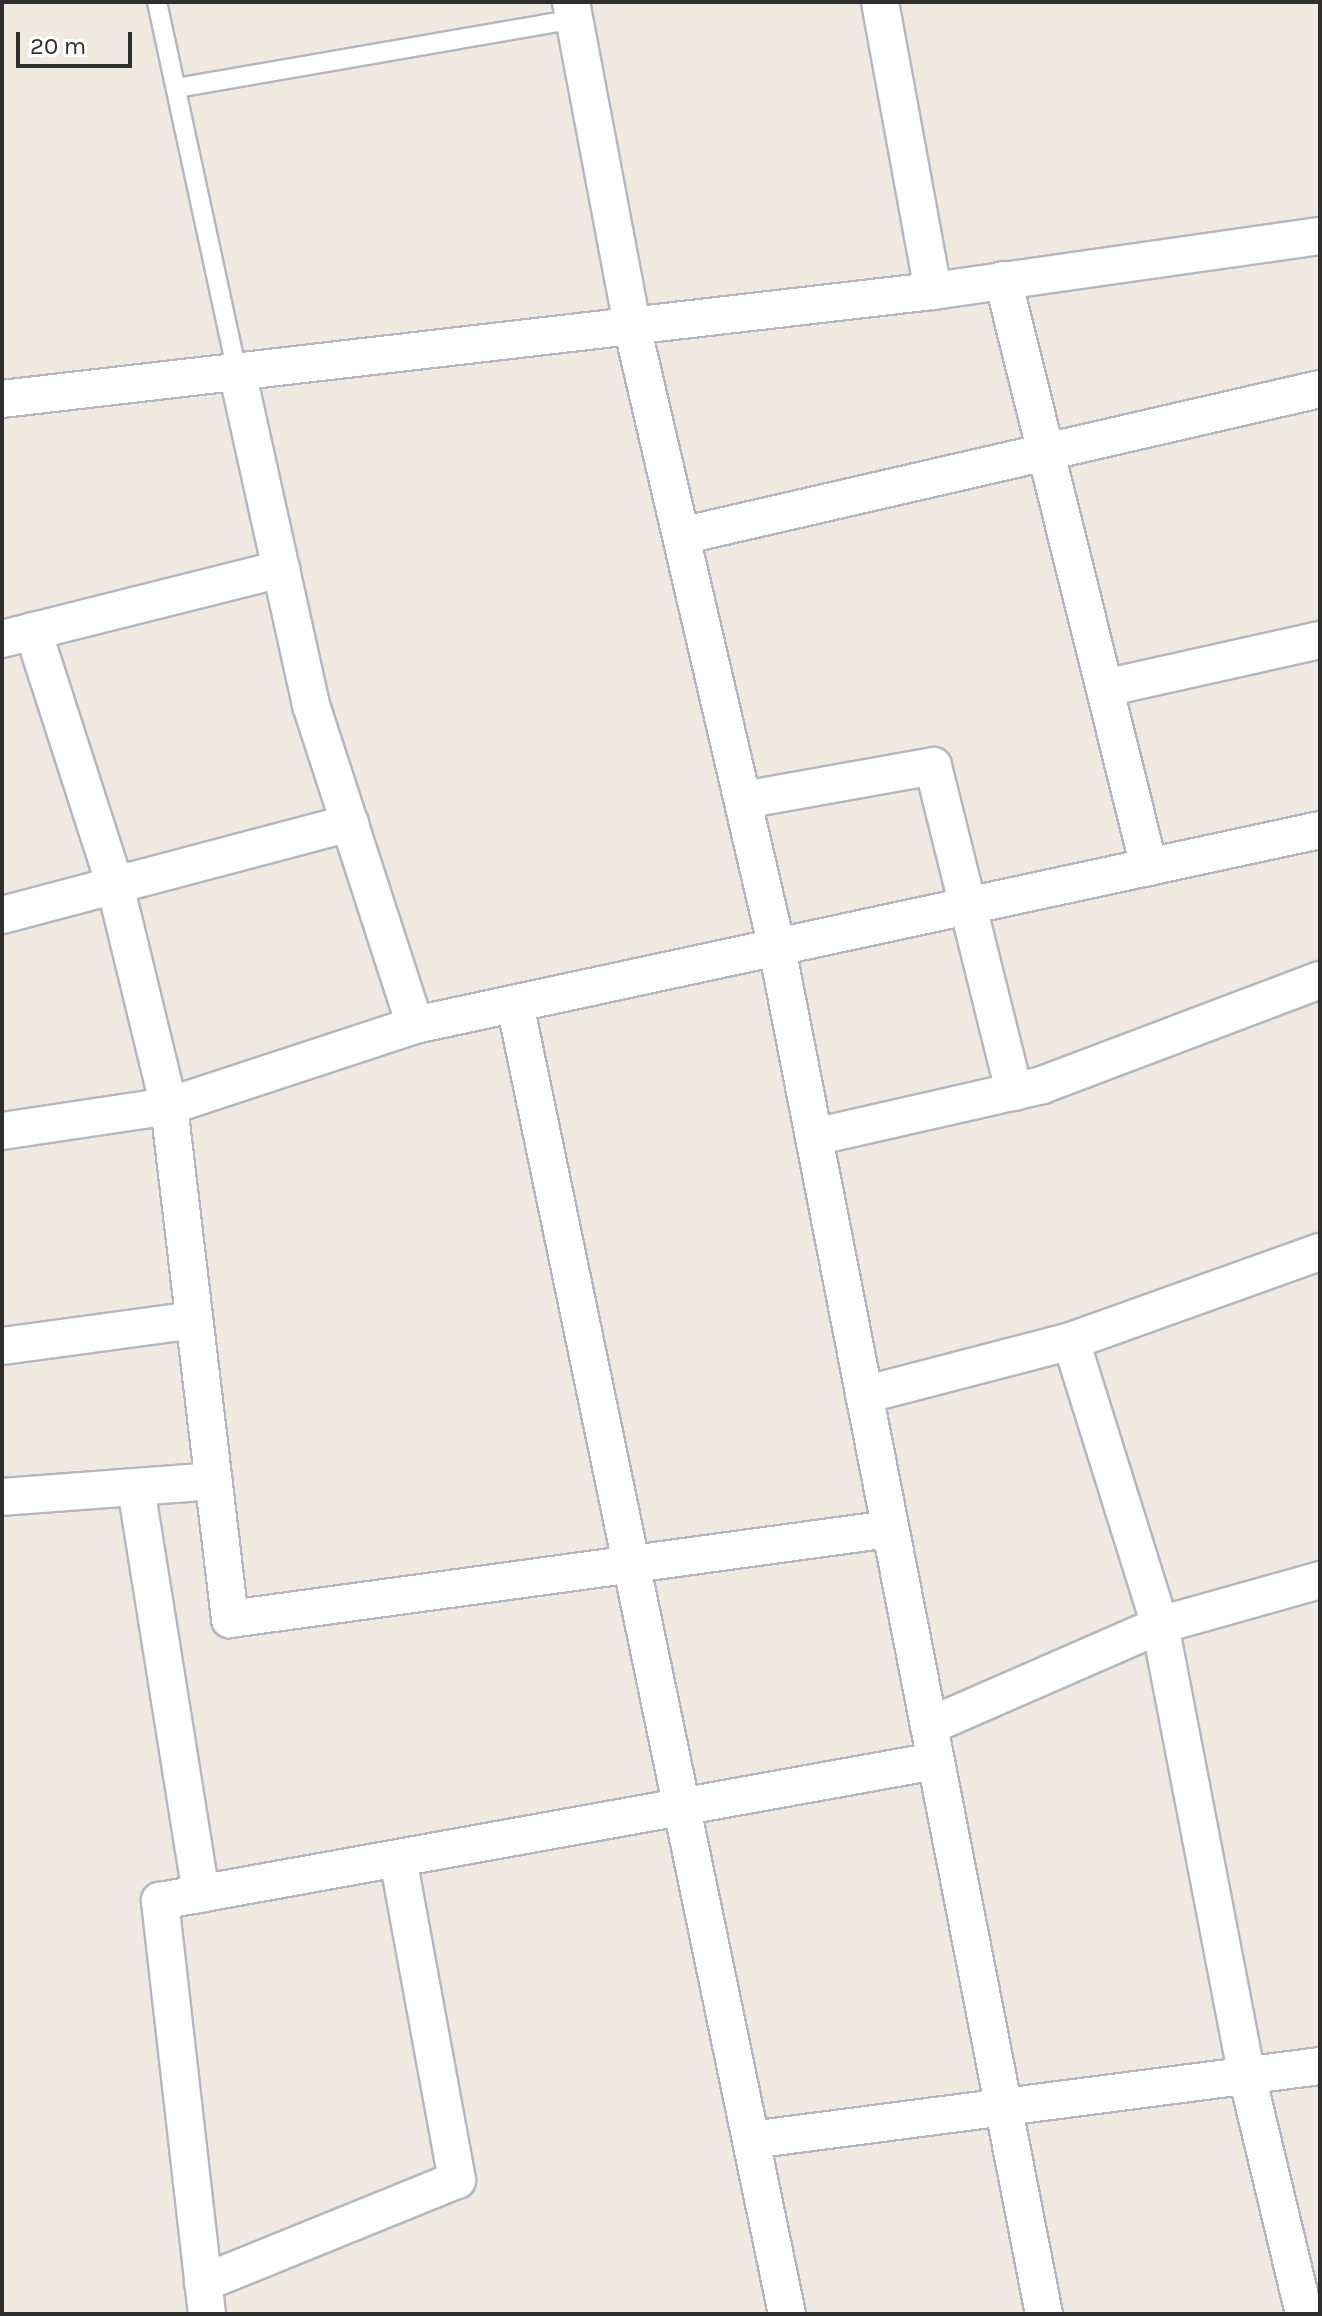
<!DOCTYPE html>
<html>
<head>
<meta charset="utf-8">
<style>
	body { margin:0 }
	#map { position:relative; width:1322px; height:2316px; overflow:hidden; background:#efe9e1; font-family:Karla,sans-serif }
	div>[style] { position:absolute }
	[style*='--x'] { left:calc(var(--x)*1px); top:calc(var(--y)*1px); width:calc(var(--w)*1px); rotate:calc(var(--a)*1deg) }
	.roads { filter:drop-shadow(2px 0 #b4b7c1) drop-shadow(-2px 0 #b4b7c1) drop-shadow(0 2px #b4b7c1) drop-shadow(0 -2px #b4b7c1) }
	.service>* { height:18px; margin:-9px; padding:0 9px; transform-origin:9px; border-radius:9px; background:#fff }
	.minor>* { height:36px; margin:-18px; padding:0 18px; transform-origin:18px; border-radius:18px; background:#fff }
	span { translate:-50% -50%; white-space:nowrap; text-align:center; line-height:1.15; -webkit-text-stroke:7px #fff; paint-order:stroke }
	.frame { position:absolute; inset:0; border:4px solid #2e2e2e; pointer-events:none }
	.scale { position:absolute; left:16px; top:32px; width:116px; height:36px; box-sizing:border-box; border:4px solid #2e2e2e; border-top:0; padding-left:10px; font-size:24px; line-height:28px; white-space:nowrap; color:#2e2e2e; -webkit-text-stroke:6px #fff; paint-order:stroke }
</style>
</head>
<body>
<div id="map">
	<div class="roads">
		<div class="service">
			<i style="--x:157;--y:2;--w:378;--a:77.8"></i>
			<i style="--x:176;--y:88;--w:404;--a:-9.8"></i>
		</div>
		<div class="minor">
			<i style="--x:571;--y:2;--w:330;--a:79.3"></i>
			<i style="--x:632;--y:326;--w:639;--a:76.88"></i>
			<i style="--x:777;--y:948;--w:1392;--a:78.94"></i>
			<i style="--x:880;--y:2;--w:294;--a:79.6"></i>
			<i style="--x:1003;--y:280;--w:605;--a:76.03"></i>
			<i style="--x:237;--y:371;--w:342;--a:77.5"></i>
			<i style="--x:311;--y:705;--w:336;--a:72"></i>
			<i style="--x:2;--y:399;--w:937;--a:-6.62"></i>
			<i style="--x:933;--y:291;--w:391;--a:-8.1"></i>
			<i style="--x:681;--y:536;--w:656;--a:-12.96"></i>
			<i style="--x:33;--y:631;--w:267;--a:72.1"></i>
			<i style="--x:115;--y:885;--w:228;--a:76.3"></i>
			<i style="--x:169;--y:1106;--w:517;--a:83.22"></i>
			<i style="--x:230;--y:1619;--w:666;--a:-7.77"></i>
			<i style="--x:2;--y:639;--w:288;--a:-14.1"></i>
			<i style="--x:1105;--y:688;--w:220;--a:-12.6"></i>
			<i style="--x:743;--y:800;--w:193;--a:-10.1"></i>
			<i style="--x:933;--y:766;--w:336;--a:76"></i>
			<i style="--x:2;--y:915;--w:360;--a:-14.8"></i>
			<i style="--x:515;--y:1004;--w:1338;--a:78.27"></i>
			<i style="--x:2;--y:1131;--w:169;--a:-8.5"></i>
			<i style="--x:169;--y:1106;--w:259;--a:-18.2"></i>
			<i style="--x:415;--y:1025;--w:926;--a:-12.16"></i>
			<i style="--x:814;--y:1137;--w:234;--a:-12.8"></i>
			<i style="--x:1042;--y:1085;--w:297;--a:-20.7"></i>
			<i style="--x:1071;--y:1341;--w:298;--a:72.6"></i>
			<i style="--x:1160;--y:1625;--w:459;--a:79.1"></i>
			<i style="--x:1247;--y:2076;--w:245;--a:76.5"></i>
			<i style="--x:2;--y:1346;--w:194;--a:-7.7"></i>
			<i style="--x:864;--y:1395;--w:214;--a:-14.6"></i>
			<i style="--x:1071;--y:1341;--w:264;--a:-19.7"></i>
			<i style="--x:136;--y:1488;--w:411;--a:80.9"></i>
			<i style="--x:2;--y:1497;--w:212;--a:-4.3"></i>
			<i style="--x:929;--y:1726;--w:252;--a:-23.6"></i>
			<i style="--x:1160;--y:1625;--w:166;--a:-15.7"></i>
			<i style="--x:751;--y:2140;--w:574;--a:-7.41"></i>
			<i style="--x:203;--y:2283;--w:274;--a:-22.1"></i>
			<i style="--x:457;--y:2180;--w:326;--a:-100.4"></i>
			<i style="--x:207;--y:2314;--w:416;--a:-96.5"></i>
			<i style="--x:160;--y:1901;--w:788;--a:-10.24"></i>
		</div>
	</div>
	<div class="frame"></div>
	<div class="scale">20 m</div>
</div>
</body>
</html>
